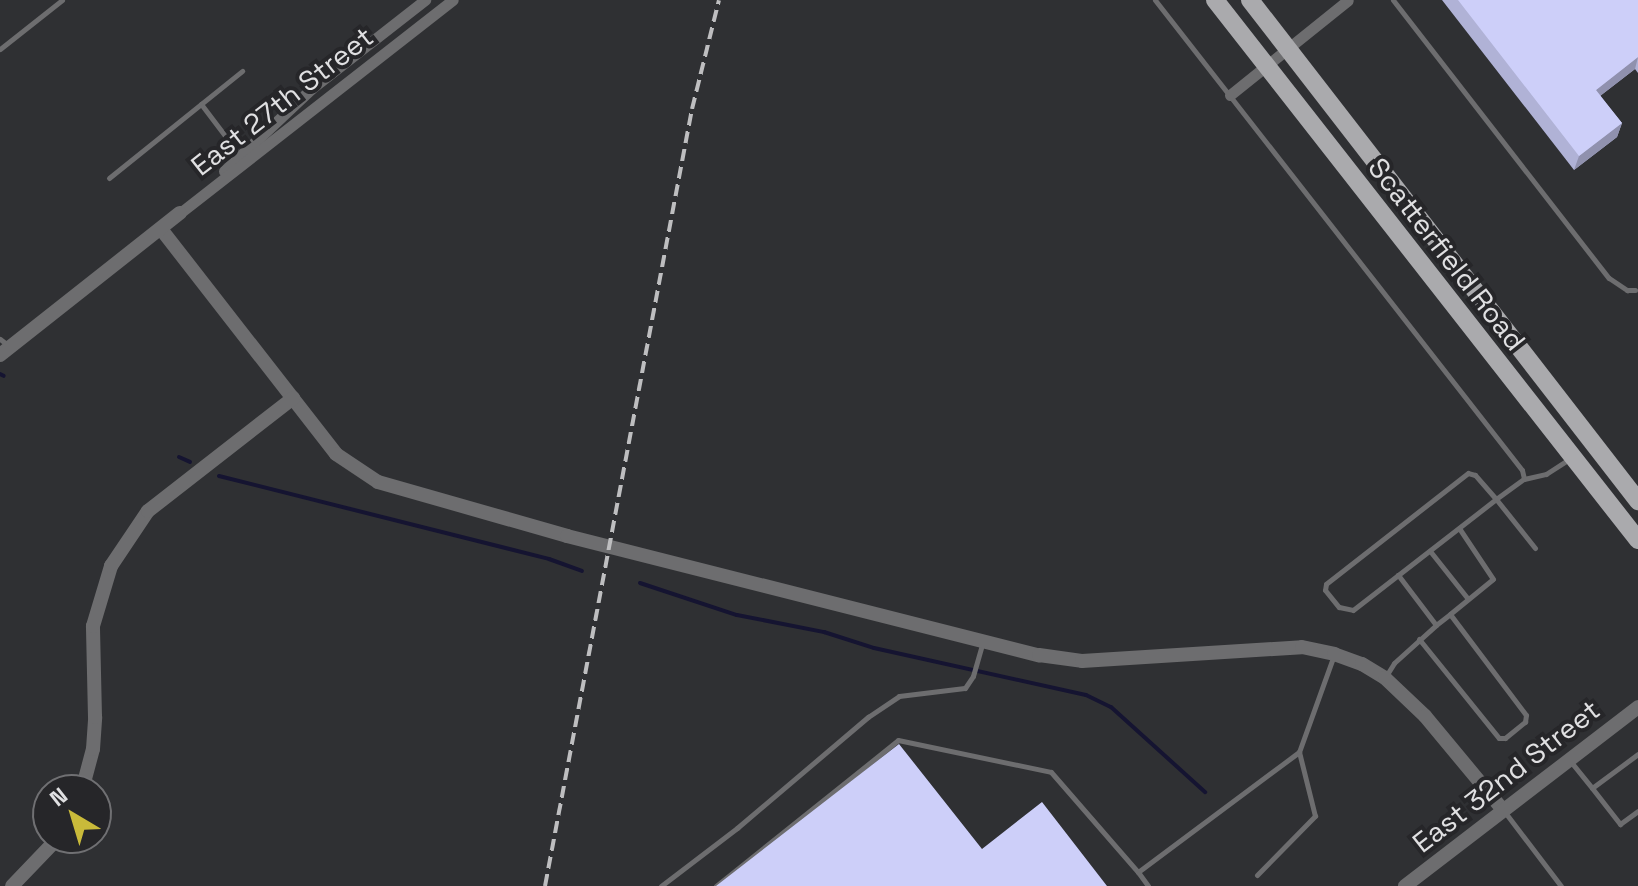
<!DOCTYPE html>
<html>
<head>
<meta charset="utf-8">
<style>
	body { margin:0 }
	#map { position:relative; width:1638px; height:886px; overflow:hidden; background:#2f3033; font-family:"Space Grotesk",sans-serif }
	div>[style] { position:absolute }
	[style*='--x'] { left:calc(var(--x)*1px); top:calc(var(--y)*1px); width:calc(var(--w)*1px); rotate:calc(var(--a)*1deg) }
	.stream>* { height:4px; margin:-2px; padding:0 2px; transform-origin:2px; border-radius:2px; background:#151431 }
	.service>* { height:5px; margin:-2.5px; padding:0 2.5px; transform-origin:2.5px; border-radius:2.5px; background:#6d6d6f }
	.minor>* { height:11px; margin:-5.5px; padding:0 5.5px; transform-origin:5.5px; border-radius:5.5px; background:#6d6d6f }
	.tertiary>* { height:14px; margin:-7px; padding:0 7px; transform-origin:7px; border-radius:7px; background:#6d6d6f }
	.primary>* { height:18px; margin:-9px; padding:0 9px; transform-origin:9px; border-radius:9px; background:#aaaaad }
	.rail>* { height:4px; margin-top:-2px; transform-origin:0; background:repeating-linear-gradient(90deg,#bebec0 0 12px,transparent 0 18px) }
	.wall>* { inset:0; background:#b0b2d6 }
	.shaded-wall>* { inset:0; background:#9091ae }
	.building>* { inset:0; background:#cdcff9 }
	span { translate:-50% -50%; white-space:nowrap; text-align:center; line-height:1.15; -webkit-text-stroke:8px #262629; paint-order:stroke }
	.street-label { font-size:28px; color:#e0e0e2 }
	.north { position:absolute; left:32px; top:774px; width:80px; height:80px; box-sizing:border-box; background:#262629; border:2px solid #707073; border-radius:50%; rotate:322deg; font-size:22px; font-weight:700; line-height:32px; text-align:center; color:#e0e0e2 }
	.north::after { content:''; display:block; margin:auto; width:28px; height:36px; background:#c9ba3a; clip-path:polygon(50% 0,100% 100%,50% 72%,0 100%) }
</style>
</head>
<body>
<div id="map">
	<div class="stream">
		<i style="--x:0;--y:374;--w:4;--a:27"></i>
		<i style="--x:179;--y:457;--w:12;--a:24"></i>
		<i style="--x:219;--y:476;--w:340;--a:14.1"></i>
		<i style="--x:549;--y:559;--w:35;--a:20"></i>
		<i style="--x:640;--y:583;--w:102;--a:18.3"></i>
		<i style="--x:737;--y:615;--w:89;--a:11.1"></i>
		<i style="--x:824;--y:632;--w:52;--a:17.7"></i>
		<i style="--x:874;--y:648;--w:217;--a:12.5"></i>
		<i style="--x:1086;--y:695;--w:28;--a:26"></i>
		<i style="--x:1111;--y:707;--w:127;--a:42.1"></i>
	</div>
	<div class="service">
		<i style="--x:1155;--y:0;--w:596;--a:52.02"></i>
		<i style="--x:1522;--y:470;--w:9;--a:77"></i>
		<i style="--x:1393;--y:0;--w:352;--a:52.2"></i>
		<i style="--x:1609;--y:278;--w:22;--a:34"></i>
		<i style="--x:1627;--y:290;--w:8;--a:0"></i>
		<i style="--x:0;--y:49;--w:79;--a:-38.3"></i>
		<i style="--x:201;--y:104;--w:63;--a:52.8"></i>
		<i style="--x:109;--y:178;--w:171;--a:-38.8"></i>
		<i style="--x:0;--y:339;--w:11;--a:38"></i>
		<i style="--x:1535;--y:548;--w:63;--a:-128.5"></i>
		<i style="--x:1496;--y:499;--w:32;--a:-131"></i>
		<i style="--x:1475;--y:475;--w:7;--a:-164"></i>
		<i style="--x:1468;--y:473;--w:180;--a:142"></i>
		<i style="--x:1326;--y:584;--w:6;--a:99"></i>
		<i style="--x:1325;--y:590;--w:22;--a:51"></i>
		<i style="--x:1339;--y:607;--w:14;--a:12"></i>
		<i style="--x:1353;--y:610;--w:181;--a:-37.8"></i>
		<i style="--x:1496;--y:499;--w:34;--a:-36"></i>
		<i style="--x:1524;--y:479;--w:23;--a:-13"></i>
		<i style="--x:1546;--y:474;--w:27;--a:-33"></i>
		<i style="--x:1430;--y:551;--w:61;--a:51.6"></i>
		<i style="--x:1436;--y:625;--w:18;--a:-38"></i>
		<i style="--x:1419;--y:639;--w:127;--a:51.1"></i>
		<i style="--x:1499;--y:738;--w:6;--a:0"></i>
		<i style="--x:1505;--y:738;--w:26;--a:-39"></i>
		<i style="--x:1525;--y:722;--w:7;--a:-82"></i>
		<i style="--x:1526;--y:715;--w:126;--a:-127"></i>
		<i style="--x:1450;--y:614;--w:55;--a:-39.1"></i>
		<i style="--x:1493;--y:579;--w:61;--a:-123.7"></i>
		<i style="--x:1386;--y:676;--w:15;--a:-58"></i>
		<i style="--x:1394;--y:663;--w:57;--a:-42.1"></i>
		<i style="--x:1436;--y:625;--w:63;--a:-127.2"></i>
		<i style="--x:1571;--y:762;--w:33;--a:51"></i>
		<i style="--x:1592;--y:788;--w:57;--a:-36.5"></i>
		<i style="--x:1592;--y:788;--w:46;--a:52.1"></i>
		<i style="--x:1620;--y:824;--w:22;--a:-36"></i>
		<i style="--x:1504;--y:811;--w:94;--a:52.8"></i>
		<i style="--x:1138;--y:872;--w:17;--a:54"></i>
		<i style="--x:1257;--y:875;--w:83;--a:-45.5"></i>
		<i style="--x:1315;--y:816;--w:66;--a:-104"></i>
		<i style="--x:661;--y:886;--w:96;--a:-37.3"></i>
		<i style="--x:737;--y:828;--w:172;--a:-40.3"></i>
		<i style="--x:868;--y:717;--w:37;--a:-34"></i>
		<i style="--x:899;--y:696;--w:66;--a:-6.9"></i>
		<i style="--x:965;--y:688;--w:14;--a:-56"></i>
		<i style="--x:973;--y:676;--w:36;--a:-74"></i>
		<i style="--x:716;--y:886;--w:233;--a:-38.7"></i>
		<i style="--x:898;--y:740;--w:156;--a:11.8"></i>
		<i style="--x:1051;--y:772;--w:133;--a:49"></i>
		<i style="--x:1138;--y:872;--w:201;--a:-36.7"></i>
		<i style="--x:1299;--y:752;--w:103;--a:-70.2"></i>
	</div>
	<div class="minor">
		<i style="--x:1230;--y:95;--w:151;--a:-38.8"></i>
		<i style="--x:224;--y:171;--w:120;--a:-43.3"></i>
		<i style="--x:311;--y:89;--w:145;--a:-38"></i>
		<i style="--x:180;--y:213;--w:346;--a:-38"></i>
	</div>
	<div class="tertiary">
		<i style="--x:161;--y:229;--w:285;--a:52.1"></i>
		<i style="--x:336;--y:454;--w:50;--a:33.7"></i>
		<i style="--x:378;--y:482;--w:197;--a:15.9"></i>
		<i style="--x:567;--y:536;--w:487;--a:14.2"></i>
		<i style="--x:1039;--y:655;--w:43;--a:7.9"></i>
		<i style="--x:1082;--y:661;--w:220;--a:-3.6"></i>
		<i style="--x:1302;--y:647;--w:33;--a:12"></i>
		<i style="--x:1334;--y:654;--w:30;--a:20"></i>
		<i style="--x:1362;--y:664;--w:27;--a:31"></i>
		<i style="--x:1385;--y:678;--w:55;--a:43.5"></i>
		<i style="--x:1425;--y:716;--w:122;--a:50.3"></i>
		<i style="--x:0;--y:355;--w:229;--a:-38.3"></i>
		<i style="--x:82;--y:790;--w:42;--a:-75"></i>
		<i style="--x:93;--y:749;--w:32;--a:-86"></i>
		<i style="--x:95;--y:717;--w:91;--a:-91.3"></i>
		<i style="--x:93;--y:626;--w:63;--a:-73.3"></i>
		<i style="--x:111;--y:566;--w:66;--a:-56.1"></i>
		<i style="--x:148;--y:511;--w:184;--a:-37.9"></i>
		<i style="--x:12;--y:886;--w:66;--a:-46.2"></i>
		<i style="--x:1405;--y:886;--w:294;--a:-37.5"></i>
	</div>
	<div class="primary">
		<i style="--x:1215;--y:0;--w:686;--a:51.93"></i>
		<i style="--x:1250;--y:0;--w:634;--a:52.24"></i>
	</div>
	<div class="rail">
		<i style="--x:545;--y:886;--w:791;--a:-79.29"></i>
		<i style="--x:692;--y:109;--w:112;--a:-76.1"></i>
	</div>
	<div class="wall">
		<i style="clip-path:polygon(1442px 0,1638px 0,1638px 73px,1635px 69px,1600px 96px,1622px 123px,1617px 137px,1574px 170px)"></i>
	</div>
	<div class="shaded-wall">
		<i style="clip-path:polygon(1638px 57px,1635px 69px,1591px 103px,1596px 90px)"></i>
		<i style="clip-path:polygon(1622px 123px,1617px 137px,1574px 170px,1579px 156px)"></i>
	</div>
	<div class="building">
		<i style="clip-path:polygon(1458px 0,1638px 0,1638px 57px,1596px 90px,1622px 123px,1579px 156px)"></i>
		<i style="clip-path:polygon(899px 744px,982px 849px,1042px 802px,1107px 886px,716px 886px)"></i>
	</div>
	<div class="street-label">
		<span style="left:282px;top:101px;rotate:-38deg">East 27th Street</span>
		<span style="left:1447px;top:254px;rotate:52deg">Scatterfield Road</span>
		<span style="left:1506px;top:776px;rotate:-38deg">East 32nd Street</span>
	</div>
	<div class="north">N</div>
</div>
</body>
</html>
